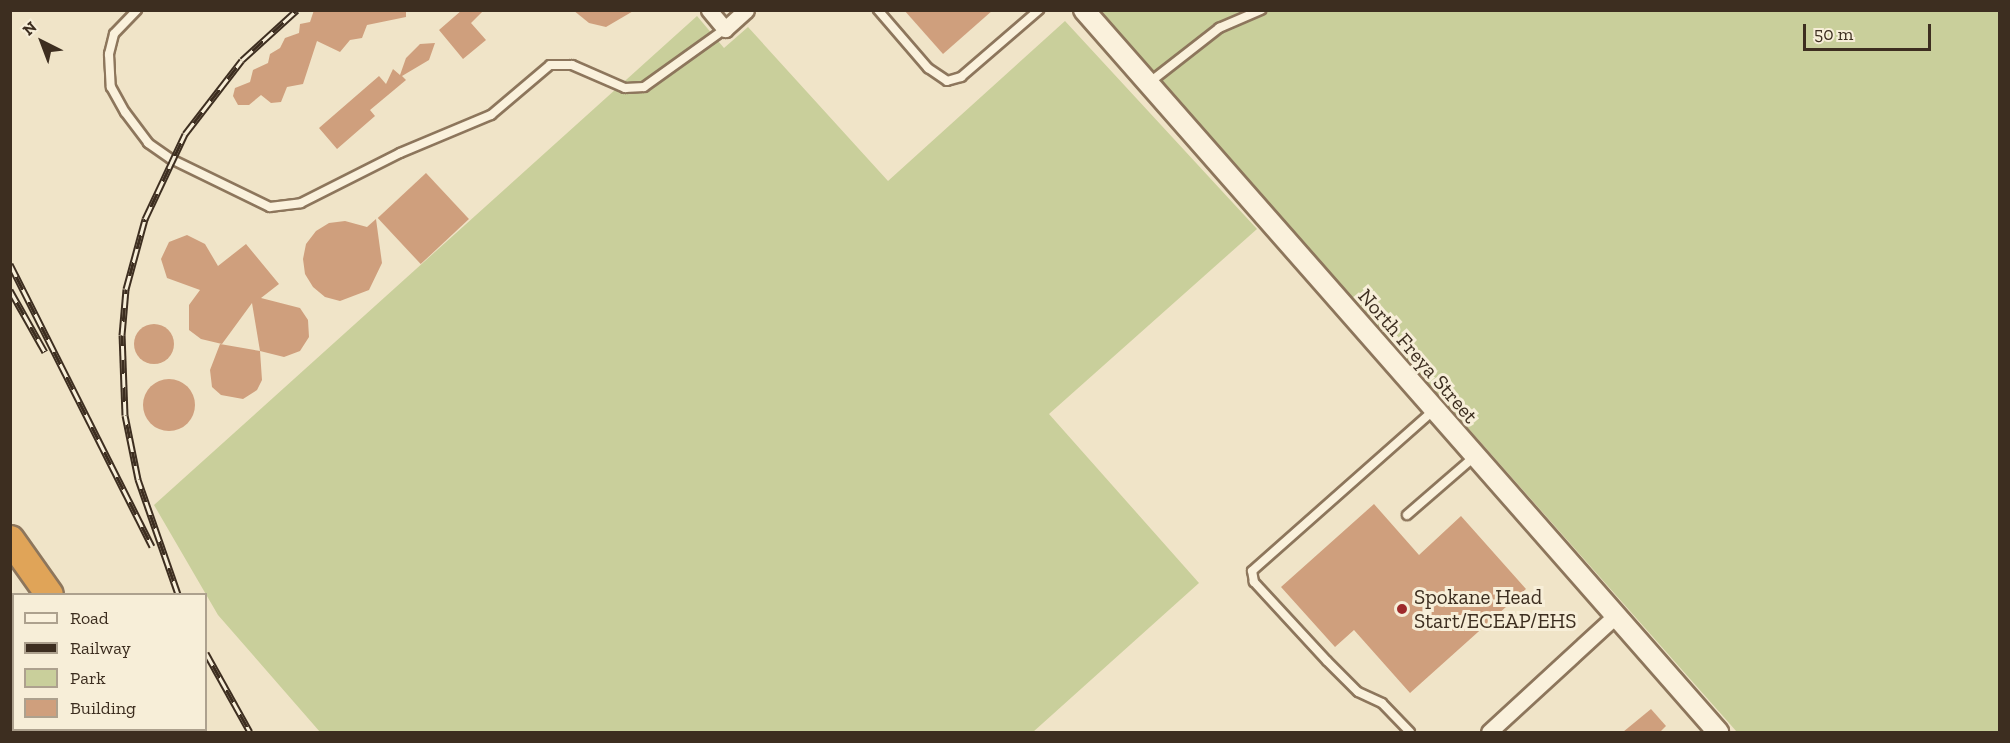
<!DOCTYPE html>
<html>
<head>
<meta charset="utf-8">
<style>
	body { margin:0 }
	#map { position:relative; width:2010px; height:743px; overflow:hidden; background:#f0e4c8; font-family:"Zilla Slab",serif }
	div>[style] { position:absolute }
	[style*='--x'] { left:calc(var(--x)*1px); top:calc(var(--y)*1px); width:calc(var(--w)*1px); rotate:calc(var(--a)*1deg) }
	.green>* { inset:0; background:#c9cf9b }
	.building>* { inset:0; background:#cf9f7d; transform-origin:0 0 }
	.round { border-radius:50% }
	.roads { filter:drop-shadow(2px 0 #8d765c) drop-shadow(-2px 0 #8d765c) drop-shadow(0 2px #8d765c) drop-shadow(0 -2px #8d765c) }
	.service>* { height:8px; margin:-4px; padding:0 4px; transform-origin:4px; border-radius:4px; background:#faf1dc }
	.minor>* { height:15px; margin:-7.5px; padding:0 7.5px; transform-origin:7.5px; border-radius:7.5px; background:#faf1dc }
	.tertiary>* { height:20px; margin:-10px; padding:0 10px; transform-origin:10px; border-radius:10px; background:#faf1dc }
	.motorway>* { height:27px; margin:-13.5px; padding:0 13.5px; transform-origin:13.5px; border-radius:13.5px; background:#e0a458 }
	.rail>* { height:7px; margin-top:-3.5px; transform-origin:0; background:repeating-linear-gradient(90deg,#f7eed8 0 14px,#3d2e20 0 28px); box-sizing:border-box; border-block:2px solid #3d2e20 }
	.dots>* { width:16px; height:16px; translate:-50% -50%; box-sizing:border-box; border:3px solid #f7eed8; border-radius:50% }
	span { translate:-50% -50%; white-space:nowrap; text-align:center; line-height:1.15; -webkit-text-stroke:6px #f7eed8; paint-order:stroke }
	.street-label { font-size:21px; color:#3d2e20 }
	.poi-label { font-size:21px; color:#3d2e20 }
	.left { translate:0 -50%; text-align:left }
	.frame { position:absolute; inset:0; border:12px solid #3d2e20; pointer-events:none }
	.legend { position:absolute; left:12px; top:593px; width:195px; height:138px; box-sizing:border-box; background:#f7eed8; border:2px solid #ada18e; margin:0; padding:8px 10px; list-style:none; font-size:18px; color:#3d2e20 }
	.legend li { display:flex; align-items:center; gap:12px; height:30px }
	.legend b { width:30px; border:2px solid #ada18e }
	.north { position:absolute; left:12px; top:12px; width:60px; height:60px; -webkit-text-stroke:4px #f7eed8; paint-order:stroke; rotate:318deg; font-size:16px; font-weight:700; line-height:24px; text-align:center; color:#3d2e20 }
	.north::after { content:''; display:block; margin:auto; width:21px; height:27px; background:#3d2e20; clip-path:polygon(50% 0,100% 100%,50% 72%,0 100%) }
	.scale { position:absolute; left:1803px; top:24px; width:128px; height:27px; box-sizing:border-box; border:3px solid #3d2e20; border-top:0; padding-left:8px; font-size:18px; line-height:21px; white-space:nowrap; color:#3d2e20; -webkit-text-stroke:4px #f7eed8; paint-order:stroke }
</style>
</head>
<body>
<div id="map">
	<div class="green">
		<i style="clip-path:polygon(1099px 11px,1999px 11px,1999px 732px,1737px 732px)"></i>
		<i style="clip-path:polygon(697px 16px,724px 48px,748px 27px,888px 181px,1065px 21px,1257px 229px,1049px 414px,1199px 583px,1033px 732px,320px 732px,218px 615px,154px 505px)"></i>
	</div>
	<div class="building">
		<i style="clip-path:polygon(314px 10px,406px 10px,406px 17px,367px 25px,362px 38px,350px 40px,340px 52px,317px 41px,303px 84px,287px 87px,281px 102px,271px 103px,261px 95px,249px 105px,238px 105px,233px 96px,235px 88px,250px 82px,253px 70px,268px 63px,270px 54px,280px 48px,285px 38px,299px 33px,300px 24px,310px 22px)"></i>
		<i style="clip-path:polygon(462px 10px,484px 10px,471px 23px,486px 40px,463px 59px,439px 30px)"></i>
		<i style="clip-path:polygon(573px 10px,635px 10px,606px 27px,589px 23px)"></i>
		<i style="clip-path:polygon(904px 10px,993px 10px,943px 54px)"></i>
		<i style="clip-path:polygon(435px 43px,429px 60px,402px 76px,406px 80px,370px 110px,375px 116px,337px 149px,319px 128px,379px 76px,386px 84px,393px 69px,400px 75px,406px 58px,420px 44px)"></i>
		<i style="left:426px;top:173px;width:63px;height:66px;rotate:47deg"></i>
		<i style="clip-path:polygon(376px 219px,382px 263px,369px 290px,340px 301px,325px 297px,313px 287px,305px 274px,303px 259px,306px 244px,316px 231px,329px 223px,345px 221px,367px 227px)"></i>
		<i style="clip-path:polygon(187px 235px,205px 244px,218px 266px,246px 244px,279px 284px,261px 298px,300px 308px,308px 320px,309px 337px,300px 351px,284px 357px,260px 351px,262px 380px,257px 390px,243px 399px,221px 395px,212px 387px,210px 370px,220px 344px,260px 351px,252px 303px,222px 344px,201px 339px,189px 330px,189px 305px,200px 290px,167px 278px,161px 259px,169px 242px)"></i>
		<i class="round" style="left:134px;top:324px;width:40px;height:40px"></i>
		<i class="round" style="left:143px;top:379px;width:52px;height:52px"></i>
		<i style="clip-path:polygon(1374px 504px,1419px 555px,1461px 516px,1526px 589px,1410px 693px,1354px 630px,1335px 647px,1281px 587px)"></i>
		<i style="clip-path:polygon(1651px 709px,1666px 726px,1660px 732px,1623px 732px)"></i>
	</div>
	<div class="roads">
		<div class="service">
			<i style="--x:137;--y:10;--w:33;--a:134"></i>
			<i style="--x:114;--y:34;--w:21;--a:104"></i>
			<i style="--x:109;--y:54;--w:33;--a:87"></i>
			<i style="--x:111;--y:87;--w:29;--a:61"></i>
			<i style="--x:125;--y:112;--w:39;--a:53"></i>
			<i style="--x:148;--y:143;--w:28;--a:35"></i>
			<i style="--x:171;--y:159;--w:110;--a:25.9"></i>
			<i style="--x:270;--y:207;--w:31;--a:-7"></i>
			<i style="--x:301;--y:203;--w:111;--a:-26.8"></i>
			<i style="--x:400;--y:153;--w:99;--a:-22.7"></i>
			<i style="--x:491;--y:115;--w:77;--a:-40.3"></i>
			<i style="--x:550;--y:65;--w:22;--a:0"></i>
			<i style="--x:572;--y:65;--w:58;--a:23.5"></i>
			<i style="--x:625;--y:88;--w:19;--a:-3"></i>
			<i style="--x:644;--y:87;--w:100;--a:-35.6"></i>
			<i style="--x:878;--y:10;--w:77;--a:49.2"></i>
			<i style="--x:928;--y:68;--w:23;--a:34"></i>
			<i style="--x:947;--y:81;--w:15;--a:-16"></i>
			<i style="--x:961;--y:77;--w:103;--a:-40.7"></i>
			<i style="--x:1150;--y:82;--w:88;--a:-38"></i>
			<i style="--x:1219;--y:28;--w:46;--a:-23.2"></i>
			<i style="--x:1407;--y:515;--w:89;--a:-40.9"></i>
			<i style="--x:1410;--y:732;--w:40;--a:-134"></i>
			<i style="--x:1382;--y:703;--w:26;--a:-155"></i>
			<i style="--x:1358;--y:692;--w:44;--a:-135"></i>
			<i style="--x:1327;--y:661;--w:108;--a:-132.7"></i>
			<i style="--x:1254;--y:582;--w:11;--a:-100"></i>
			<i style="--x:1252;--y:571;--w:243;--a:-41.5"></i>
		</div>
		<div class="minor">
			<i style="--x:709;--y:10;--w:25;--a:50"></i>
			<i style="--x:725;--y:29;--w:28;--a:-42"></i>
			<i style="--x:1489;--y:732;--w:170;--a:-42.6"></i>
		</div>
		<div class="tertiary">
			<i style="--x:1084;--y:10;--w:961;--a:48.71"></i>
		</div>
		<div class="motorway">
			<i style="--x:10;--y:539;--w:67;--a:54.7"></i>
			<i style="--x:10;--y:620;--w:6;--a:45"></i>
			<i style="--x:10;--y:643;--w:6;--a:45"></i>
			<i style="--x:85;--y:730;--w:3;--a:45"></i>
			<i style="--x:144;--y:730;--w:3;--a:45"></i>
		</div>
	</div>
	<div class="rail">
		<i style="--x:10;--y:264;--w:316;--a:63.3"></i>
		<i style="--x:10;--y:290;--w:71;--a:60.6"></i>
		<i style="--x:178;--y:594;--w:122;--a:-109.2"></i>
		<i style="--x:138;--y:479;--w:65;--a:-101.5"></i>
		<i style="--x:125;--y:415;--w:80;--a:-92.1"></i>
		<i style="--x:122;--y:335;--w:46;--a:-85"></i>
		<i style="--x:126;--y:289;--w:73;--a:-74.8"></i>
		<i style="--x:145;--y:219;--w:94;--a:-64.8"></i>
		<i style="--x:185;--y:134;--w:93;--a:-52.4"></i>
		<i style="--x:242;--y:60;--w:74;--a:-42.3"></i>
		<i style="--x:206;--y:653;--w:90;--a:60.9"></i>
	</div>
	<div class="dots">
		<i style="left:1402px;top:609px;background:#9e2a2b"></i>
	</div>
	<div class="street-label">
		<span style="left:1418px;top:356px;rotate:49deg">North Freya Street</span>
	</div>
	<div class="poi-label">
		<span class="left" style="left:1414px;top:609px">Spokane Head<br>Start/ECEAP/EHS</span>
	</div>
	<div class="frame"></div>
	<ul class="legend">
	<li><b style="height:8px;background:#faf1dc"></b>Road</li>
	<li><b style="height:8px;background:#3d2e20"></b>Railway</li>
	<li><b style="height:16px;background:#c9cf9b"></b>Park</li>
	<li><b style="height:16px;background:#cf9f7d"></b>Building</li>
	</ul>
	<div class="north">N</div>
	<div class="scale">50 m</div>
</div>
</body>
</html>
